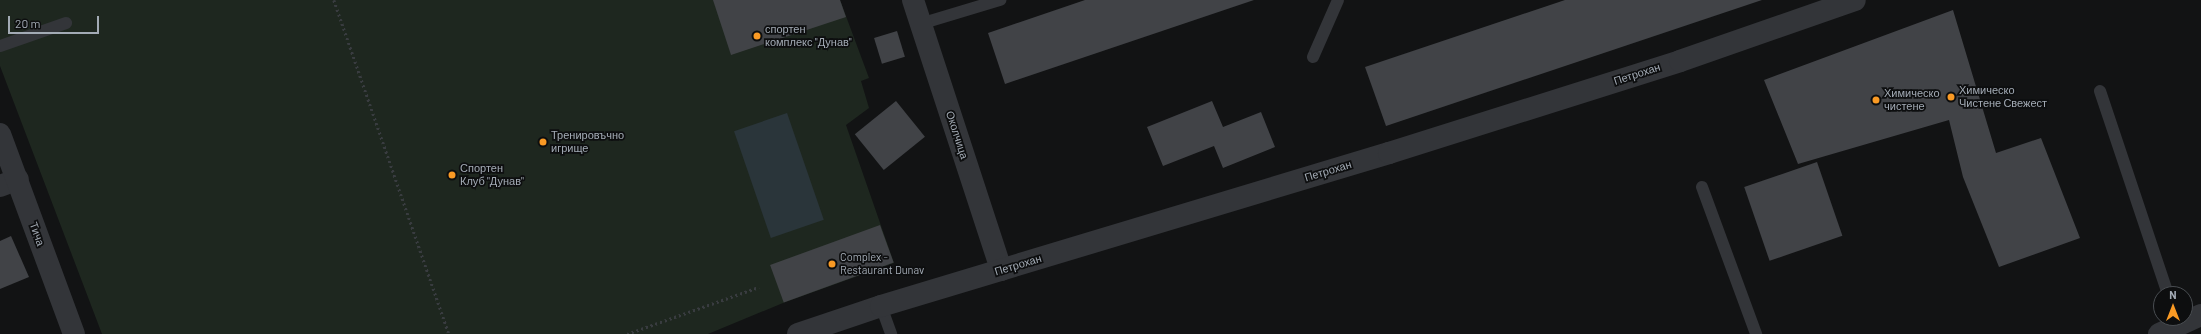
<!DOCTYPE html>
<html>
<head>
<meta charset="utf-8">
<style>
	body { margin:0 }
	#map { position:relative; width:2201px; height:334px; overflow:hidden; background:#121314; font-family:Barlow,sans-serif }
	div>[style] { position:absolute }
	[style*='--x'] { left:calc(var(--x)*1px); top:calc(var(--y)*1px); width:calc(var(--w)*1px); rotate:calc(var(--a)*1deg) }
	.green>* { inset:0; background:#1e271f }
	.water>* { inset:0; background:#2a353a; transform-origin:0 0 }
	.building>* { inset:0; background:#414347; transform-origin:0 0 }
	.path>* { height:2.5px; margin-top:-1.25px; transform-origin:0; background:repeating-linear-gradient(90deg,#393c40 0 2px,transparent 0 5px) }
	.service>* { height:12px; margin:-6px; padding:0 6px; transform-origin:6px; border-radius:6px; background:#333539 }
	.minor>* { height:22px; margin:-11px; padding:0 11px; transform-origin:11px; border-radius:11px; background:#333539 }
	.tertiary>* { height:22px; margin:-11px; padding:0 11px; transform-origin:11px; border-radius:11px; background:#333539 }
	.dots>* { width:11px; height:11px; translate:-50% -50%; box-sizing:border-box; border:2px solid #0d0e0f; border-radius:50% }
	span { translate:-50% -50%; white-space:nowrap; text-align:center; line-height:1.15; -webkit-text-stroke:3.5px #0d0e0f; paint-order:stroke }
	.poi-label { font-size:11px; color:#a3abb5 }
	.left { translate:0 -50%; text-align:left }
	.street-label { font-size:11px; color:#a3abb5 }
	.north { position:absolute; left:2153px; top:286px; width:40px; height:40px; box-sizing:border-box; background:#0d0e0f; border:1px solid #494d51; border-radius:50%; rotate:0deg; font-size:11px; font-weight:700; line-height:16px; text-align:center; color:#a3abb5 }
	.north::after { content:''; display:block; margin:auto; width:14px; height:18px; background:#fa9a24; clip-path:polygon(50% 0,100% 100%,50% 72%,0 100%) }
	.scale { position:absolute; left:8px; top:16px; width:91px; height:18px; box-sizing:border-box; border:2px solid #a3abb5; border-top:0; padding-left:5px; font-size:12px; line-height:14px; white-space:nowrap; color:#a3abb5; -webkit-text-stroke:3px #0d0e0f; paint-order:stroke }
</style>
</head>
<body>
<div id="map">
	<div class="green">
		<i style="clip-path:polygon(0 0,840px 0,869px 78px,861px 81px,869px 108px,846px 125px,894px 263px,783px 303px,708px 334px,102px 334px,0 66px)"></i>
	</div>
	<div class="water">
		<i style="left:787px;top:113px;width:113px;height:56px;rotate:71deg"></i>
	</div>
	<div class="building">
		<i style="clip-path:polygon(713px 0,840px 0,846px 17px,731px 55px)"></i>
		<i style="clip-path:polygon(1085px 0,1254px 0,1005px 84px,988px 33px)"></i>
		<i style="clip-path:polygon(1565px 0,1762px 0,1386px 126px,1365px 67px)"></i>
		<i style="clip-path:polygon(1953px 10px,1996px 153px,2041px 138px,2080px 238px,1999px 267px,1963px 177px,1949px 120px,1798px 164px,1764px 80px)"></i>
		<i style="left:897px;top:31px;width:27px;height:24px;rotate:73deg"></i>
		<i style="left:896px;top:101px;width:46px;height:53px;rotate:51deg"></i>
		<i style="clip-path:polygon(1212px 101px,1223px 127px,1261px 112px,1275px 147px,1223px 168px,1214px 146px,1163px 166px,1147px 127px)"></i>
		<i style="left:1817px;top:162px;width:78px;height:77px;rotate:71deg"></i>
		<i style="left:880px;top:225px;width:40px;height:117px;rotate:70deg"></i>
		<i style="clip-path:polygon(11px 236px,29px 277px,0 289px,0 241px)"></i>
	</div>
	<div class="path">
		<i style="--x:334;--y:0;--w:353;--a:71"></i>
		<i style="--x:627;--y:334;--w:140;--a:-19.6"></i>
	</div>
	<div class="service">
		<i style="--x:920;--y:24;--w:84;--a:-16.7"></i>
		<i style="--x:0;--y:46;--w:70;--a:-19.2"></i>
		<i style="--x:1313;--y:57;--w:62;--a:-66.3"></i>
		<i style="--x:2100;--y:91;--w:214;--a:71.5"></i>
		<i style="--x:1702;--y:187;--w:157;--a:69.8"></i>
		<i style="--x:881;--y:306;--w:30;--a:70"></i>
	</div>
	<div class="minor">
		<i style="--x:913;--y:0;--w:284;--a:71.9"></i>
		<i style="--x:0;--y:186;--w:19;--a:-21"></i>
		<i style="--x:2159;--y:334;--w:46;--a:-24.3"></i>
	</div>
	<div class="tertiary">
		<i style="--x:0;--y:134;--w:213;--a:69.7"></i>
		<i style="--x:798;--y:334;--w:88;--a:-18.6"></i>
		<i style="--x:881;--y:306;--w:531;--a:-16.76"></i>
		<i style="--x:1389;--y:153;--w:305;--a:-17.5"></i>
		<i style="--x:1680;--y:61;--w:185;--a:-19.2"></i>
	</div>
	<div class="dots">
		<i style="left:757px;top:36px;background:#fa9a24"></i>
		<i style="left:1951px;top:97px;background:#fa9a24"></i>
		<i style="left:1876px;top:100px;background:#fa9a24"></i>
		<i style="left:543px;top:142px;background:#fa9a24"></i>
		<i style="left:452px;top:175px;background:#fa9a24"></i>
		<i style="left:832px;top:264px;background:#fa9a24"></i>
	</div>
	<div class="poi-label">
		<span class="left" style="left:765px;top:36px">спортен<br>комплекс "Дунав"</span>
		<span class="left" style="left:1959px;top:97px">Химическо<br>Чистене Свежест</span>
		<span class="left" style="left:1884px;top:100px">Химическо<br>чистене</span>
		<span class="left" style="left:551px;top:142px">Тренировъчно<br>игрище</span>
		<span class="left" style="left:460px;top:175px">Спортен<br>Клуб "Дунав"</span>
		<span class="left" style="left:840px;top:264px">Complex -<br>Restaurant Dunav</span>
	</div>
	<div class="street-label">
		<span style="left:1637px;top:74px;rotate:-18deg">Петрохан</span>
		<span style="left:957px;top:135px;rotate:72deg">Околчица</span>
		<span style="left:1328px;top:171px;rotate:-17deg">Петрохан</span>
		<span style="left:37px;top:234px;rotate:70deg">Тича</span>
		<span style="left:1018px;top:265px;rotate:-17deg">Петрохан</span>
	</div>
	<div class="north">N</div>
	<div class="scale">20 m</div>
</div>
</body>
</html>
